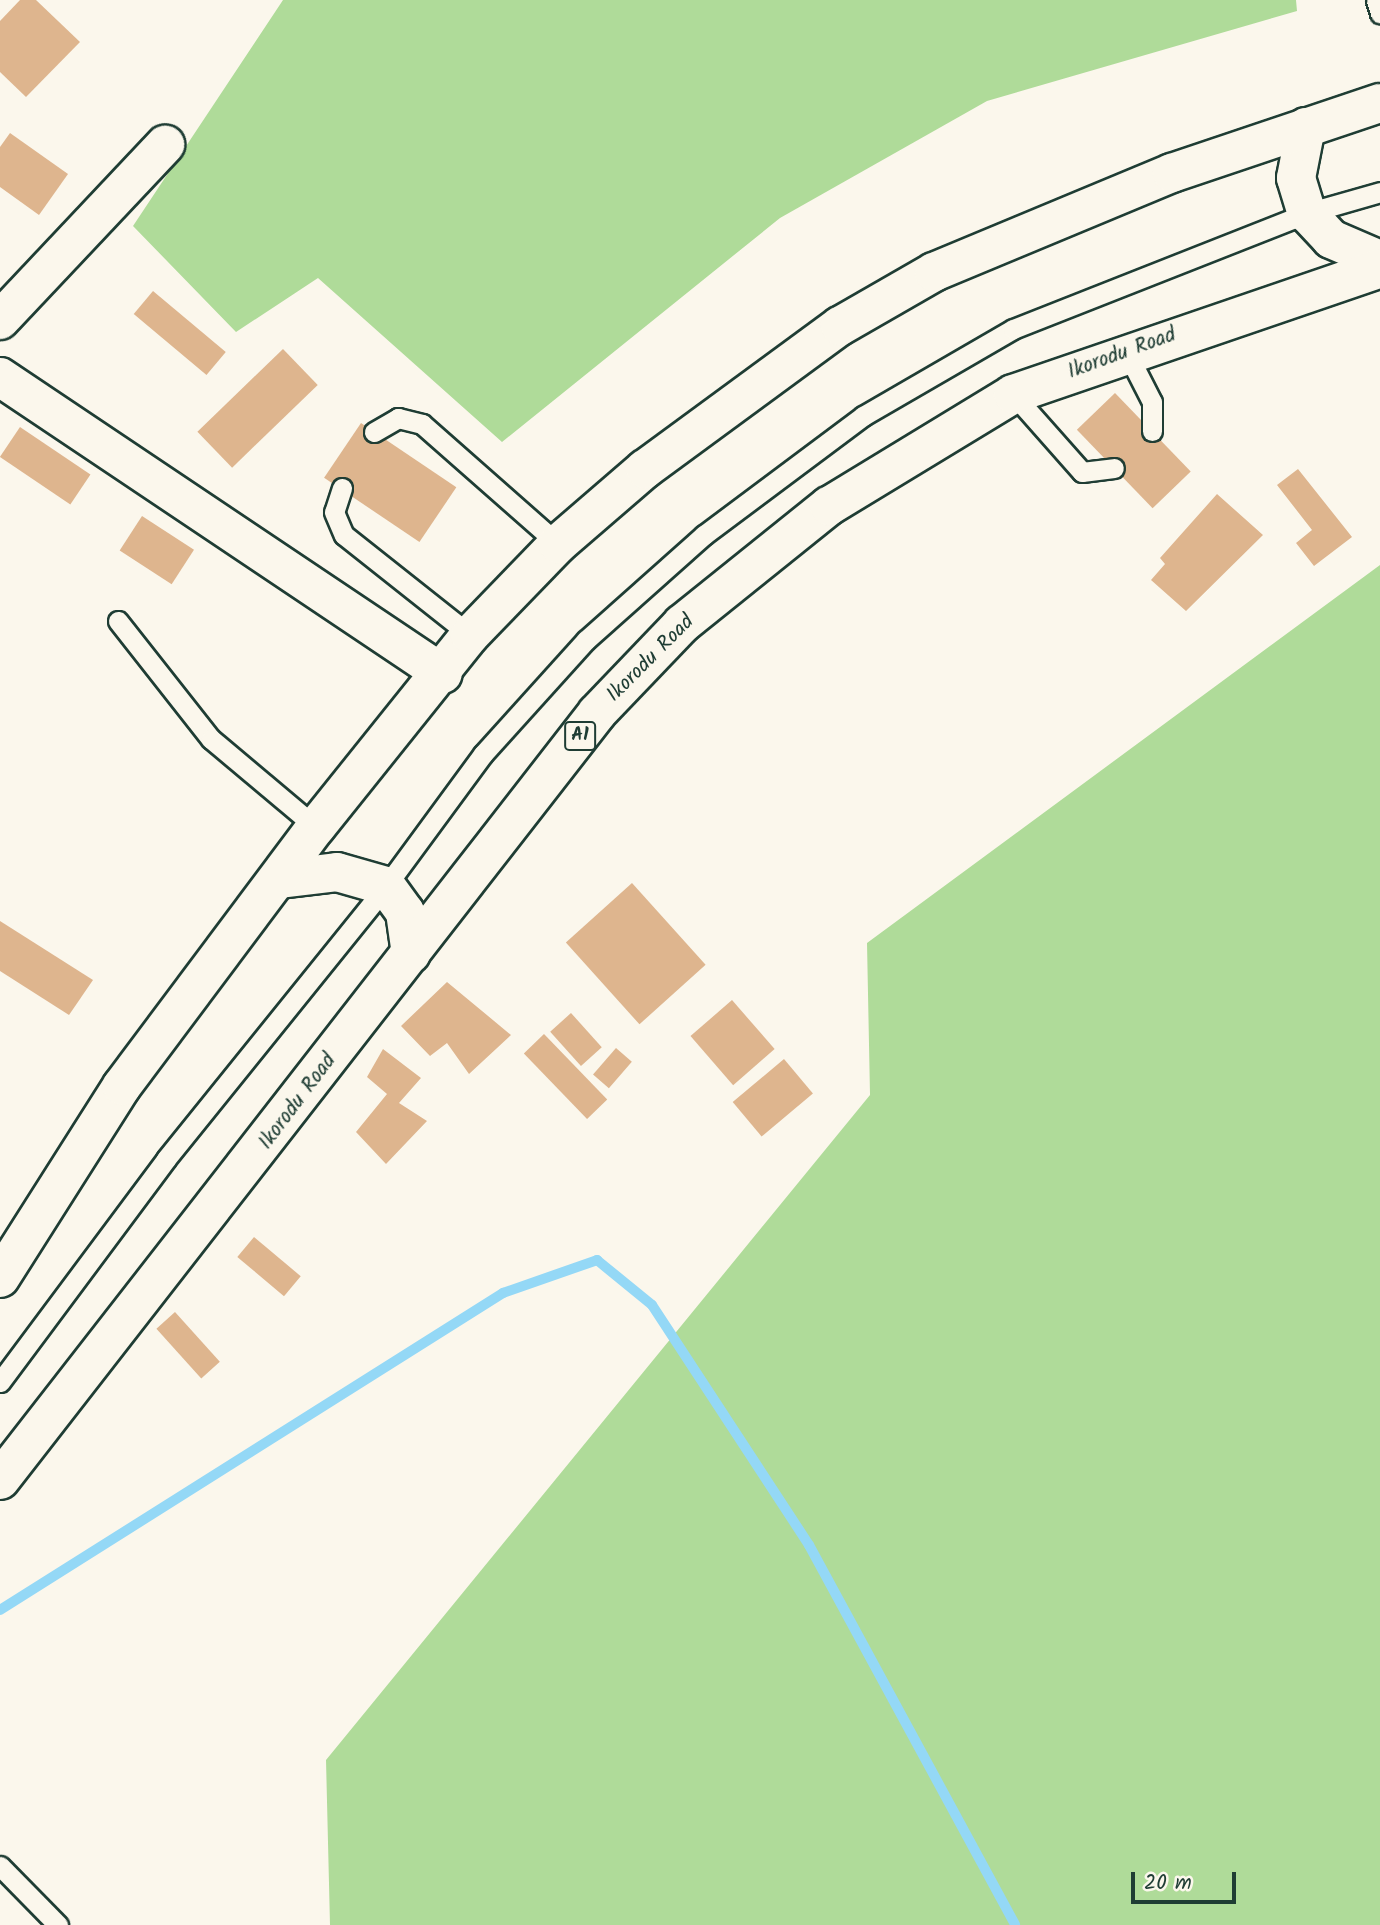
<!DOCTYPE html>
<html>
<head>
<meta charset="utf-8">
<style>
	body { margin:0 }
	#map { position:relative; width:1380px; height:1925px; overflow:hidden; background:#fbf7ec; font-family:Kalam,sans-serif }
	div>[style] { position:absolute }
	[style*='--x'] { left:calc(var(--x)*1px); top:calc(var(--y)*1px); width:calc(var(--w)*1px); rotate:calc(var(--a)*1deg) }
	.green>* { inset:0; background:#afdb99 }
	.stream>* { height:10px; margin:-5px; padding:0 5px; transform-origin:5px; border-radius:5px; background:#94d8f6 }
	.building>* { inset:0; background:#deb58e; transform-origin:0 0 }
	.roads { filter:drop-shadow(2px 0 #1f3d34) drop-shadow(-2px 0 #1f3d34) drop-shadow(0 2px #1f3d34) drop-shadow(0 -2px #1f3d34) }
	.service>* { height:19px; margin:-9.5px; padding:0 9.5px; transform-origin:9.5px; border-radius:9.5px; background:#fbf7ec }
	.minor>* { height:38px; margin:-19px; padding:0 19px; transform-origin:19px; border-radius:19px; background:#fbf7ec }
	.trunk>* { height:38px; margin:-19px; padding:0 19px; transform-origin:19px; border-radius:19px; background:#fbf7ec }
	span { translate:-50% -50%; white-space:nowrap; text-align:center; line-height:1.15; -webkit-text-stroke:5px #fbf7ec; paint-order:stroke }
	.shield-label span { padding:2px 5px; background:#fbf7ec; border:2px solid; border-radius:5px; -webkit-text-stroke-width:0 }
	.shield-label { font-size:19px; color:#1f3d34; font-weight:700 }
	.street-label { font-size:21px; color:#1f3d34 }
	.scale { position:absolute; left:1131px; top:1872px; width:105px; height:32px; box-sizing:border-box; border:4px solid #1f3d34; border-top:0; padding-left:9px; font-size:21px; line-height:24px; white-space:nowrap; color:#1f3d34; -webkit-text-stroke:5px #fbf7ec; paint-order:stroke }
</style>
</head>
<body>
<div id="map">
	<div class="green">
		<i style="clip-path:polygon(283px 0,1296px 0,1297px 11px,987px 101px,780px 218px,502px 442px,318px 278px,236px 332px,133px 226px)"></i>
		<i style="clip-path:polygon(1380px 565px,1380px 1925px,330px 1925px,326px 1760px,870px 1095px,867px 943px)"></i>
	</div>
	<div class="stream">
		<i style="--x:0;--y:1610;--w:595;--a:-32.22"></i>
		<i style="--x:503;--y:1293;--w:100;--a:-19.3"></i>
		<i style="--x:597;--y:1260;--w:71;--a:39.3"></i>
		<i style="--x:652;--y:1305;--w:287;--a:56.8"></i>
		<i style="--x:809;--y:1545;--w:432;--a:61.5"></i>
	</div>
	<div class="building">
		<i style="clip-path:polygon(20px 0,36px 0,80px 42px,26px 97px,0 72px,0 21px)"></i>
		<i style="clip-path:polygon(10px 133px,68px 174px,39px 215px,0 187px,0 147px)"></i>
		<i style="left:153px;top:291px;width:95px;height:30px;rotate:40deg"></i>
		<i style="left:283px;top:349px;width:50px;height:119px;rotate:46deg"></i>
		<i style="left:1115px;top:393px;width:109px;height:53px;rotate:46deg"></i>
		<i style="left:361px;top:423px;width:115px;height:66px;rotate:34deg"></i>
		<i style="left:20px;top:427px;width:85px;height:36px;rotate:34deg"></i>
		<i style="clip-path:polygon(1298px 469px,1352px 537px,1314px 566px,1296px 543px,1312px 530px,1277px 485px)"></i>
		<i style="clip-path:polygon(1217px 494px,1263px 535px,1186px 611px,1151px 580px,1165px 564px,1160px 558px)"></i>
		<i style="left:142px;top:516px;width:62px;height:41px;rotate:33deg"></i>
		<i style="left:632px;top:883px;width:110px;height:89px;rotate:48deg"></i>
		<i style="clip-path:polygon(0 921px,93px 980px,69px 1015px,0 971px)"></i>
		<i style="clip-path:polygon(447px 982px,511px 1035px,469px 1074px,447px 1043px,430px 1056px,401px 1026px)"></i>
		<i style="left:732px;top:1000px;width:65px;height:55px;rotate:49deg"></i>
		<i style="left:571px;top:1013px;width:46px;height:28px;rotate:48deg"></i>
		<i style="left:544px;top:1034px;width:91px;height:28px;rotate:46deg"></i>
		<i style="left:616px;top:1048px;width:21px;height:35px;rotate:41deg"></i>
		<i style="clip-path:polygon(383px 1049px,421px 1078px,399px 1103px,427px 1121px,386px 1164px,356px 1132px,387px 1094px,367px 1077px)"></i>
		<i style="left:784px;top:1059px;width:45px;height:67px;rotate:50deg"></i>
		<i style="left:254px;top:1237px;width:61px;height:26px;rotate:40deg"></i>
		<i style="left:175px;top:1312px;width:67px;height:25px;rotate:48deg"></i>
	</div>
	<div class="roads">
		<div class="service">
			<i style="--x:1376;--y:0;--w:14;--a:73"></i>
			<i style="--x:1126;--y:351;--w:57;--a:63"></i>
			<i style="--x:1152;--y:402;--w:29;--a:90"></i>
			<i style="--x:1013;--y:394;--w:104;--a:48.5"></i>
			<i style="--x:1082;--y:472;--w:32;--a:-7"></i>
			<i style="--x:374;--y:432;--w:28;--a:-30"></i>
			<i style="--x:398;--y:418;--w:25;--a:14"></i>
			<i style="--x:422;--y:424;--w:181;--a:41.4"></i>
			<i style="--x:342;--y:488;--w:25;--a:108"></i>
			<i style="--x:334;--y:512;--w:25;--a:67"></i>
			<i style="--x:344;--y:535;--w:161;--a:38.4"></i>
			<i style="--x:118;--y:621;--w:150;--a:51.8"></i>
			<i style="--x:211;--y:739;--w:137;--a:40"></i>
			<i style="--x:0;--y:1382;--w:278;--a:-53.3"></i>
			<i style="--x:166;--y:1159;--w:351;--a:-51.1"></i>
			<i style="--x:386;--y:886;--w:164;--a:-53.7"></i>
			<i style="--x:483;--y:754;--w:154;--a:-47.9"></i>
			<i style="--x:586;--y:640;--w:158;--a:-41.7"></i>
			<i style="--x:704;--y:535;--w:199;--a:-36.8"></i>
			<i style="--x:863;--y:416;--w:173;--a:-30.1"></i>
			<i style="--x:1013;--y:329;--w:316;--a:-21.5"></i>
			<i style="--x:1307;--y:213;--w:76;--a:-16"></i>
			<i style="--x:0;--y:1866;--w:83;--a:45.5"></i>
		</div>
		<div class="minor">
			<i style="--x:0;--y:320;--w:241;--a:-46.7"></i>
			<i style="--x:0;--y:377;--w:533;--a:33.84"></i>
		</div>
		<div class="trunk">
			<i style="--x:1306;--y:127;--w:52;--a:101.1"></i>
			<i style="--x:1296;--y:178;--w:37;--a:73"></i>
			<i style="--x:1307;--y:213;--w:35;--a:47"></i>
			<i style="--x:1331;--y:239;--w:53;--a:23.2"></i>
			<i style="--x:280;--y:879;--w:57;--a:-7"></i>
			<i style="--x:337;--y:872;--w:51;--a:15.9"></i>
			<i style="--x:386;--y:886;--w:32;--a:54"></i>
			<i style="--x:405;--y:912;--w:42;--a:81.9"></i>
			<i style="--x:0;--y:1278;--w:227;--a:-57.6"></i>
			<i style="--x:122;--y:1086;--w:324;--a:-53.2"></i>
			<i style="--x:316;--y:827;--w:246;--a:-51.3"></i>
			<i style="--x:470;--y:635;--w:127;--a:-46"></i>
			<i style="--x:558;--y:544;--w:115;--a:-40.8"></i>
			<i style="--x:645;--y:469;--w:242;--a:-36.3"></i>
			<i style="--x:840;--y:326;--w:108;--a:-29.9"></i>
			<i style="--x:934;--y:272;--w:258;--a:-22.6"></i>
			<i style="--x:1172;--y:173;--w:219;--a:-18.6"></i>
			<i style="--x:0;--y:1480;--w:972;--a:-52.1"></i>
			<i style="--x:597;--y:713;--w:123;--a:-46.3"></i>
			<i style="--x:682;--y:624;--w:189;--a:-38.8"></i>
			<i style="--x:829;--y:506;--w:215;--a:-31.3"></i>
			<i style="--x:1013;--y:394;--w:388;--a:-18.9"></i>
		</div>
	</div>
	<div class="shield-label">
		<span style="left:580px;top:736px">A1</span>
	</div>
	<div class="street-label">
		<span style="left:1122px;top:354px;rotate:-20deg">Ikorodu Road</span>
		<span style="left:651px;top:659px;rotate:-45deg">Ikorodu Road</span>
		<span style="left:298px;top:1102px;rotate:-53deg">Ikorodu Road</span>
	</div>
	<div class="scale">20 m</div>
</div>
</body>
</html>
